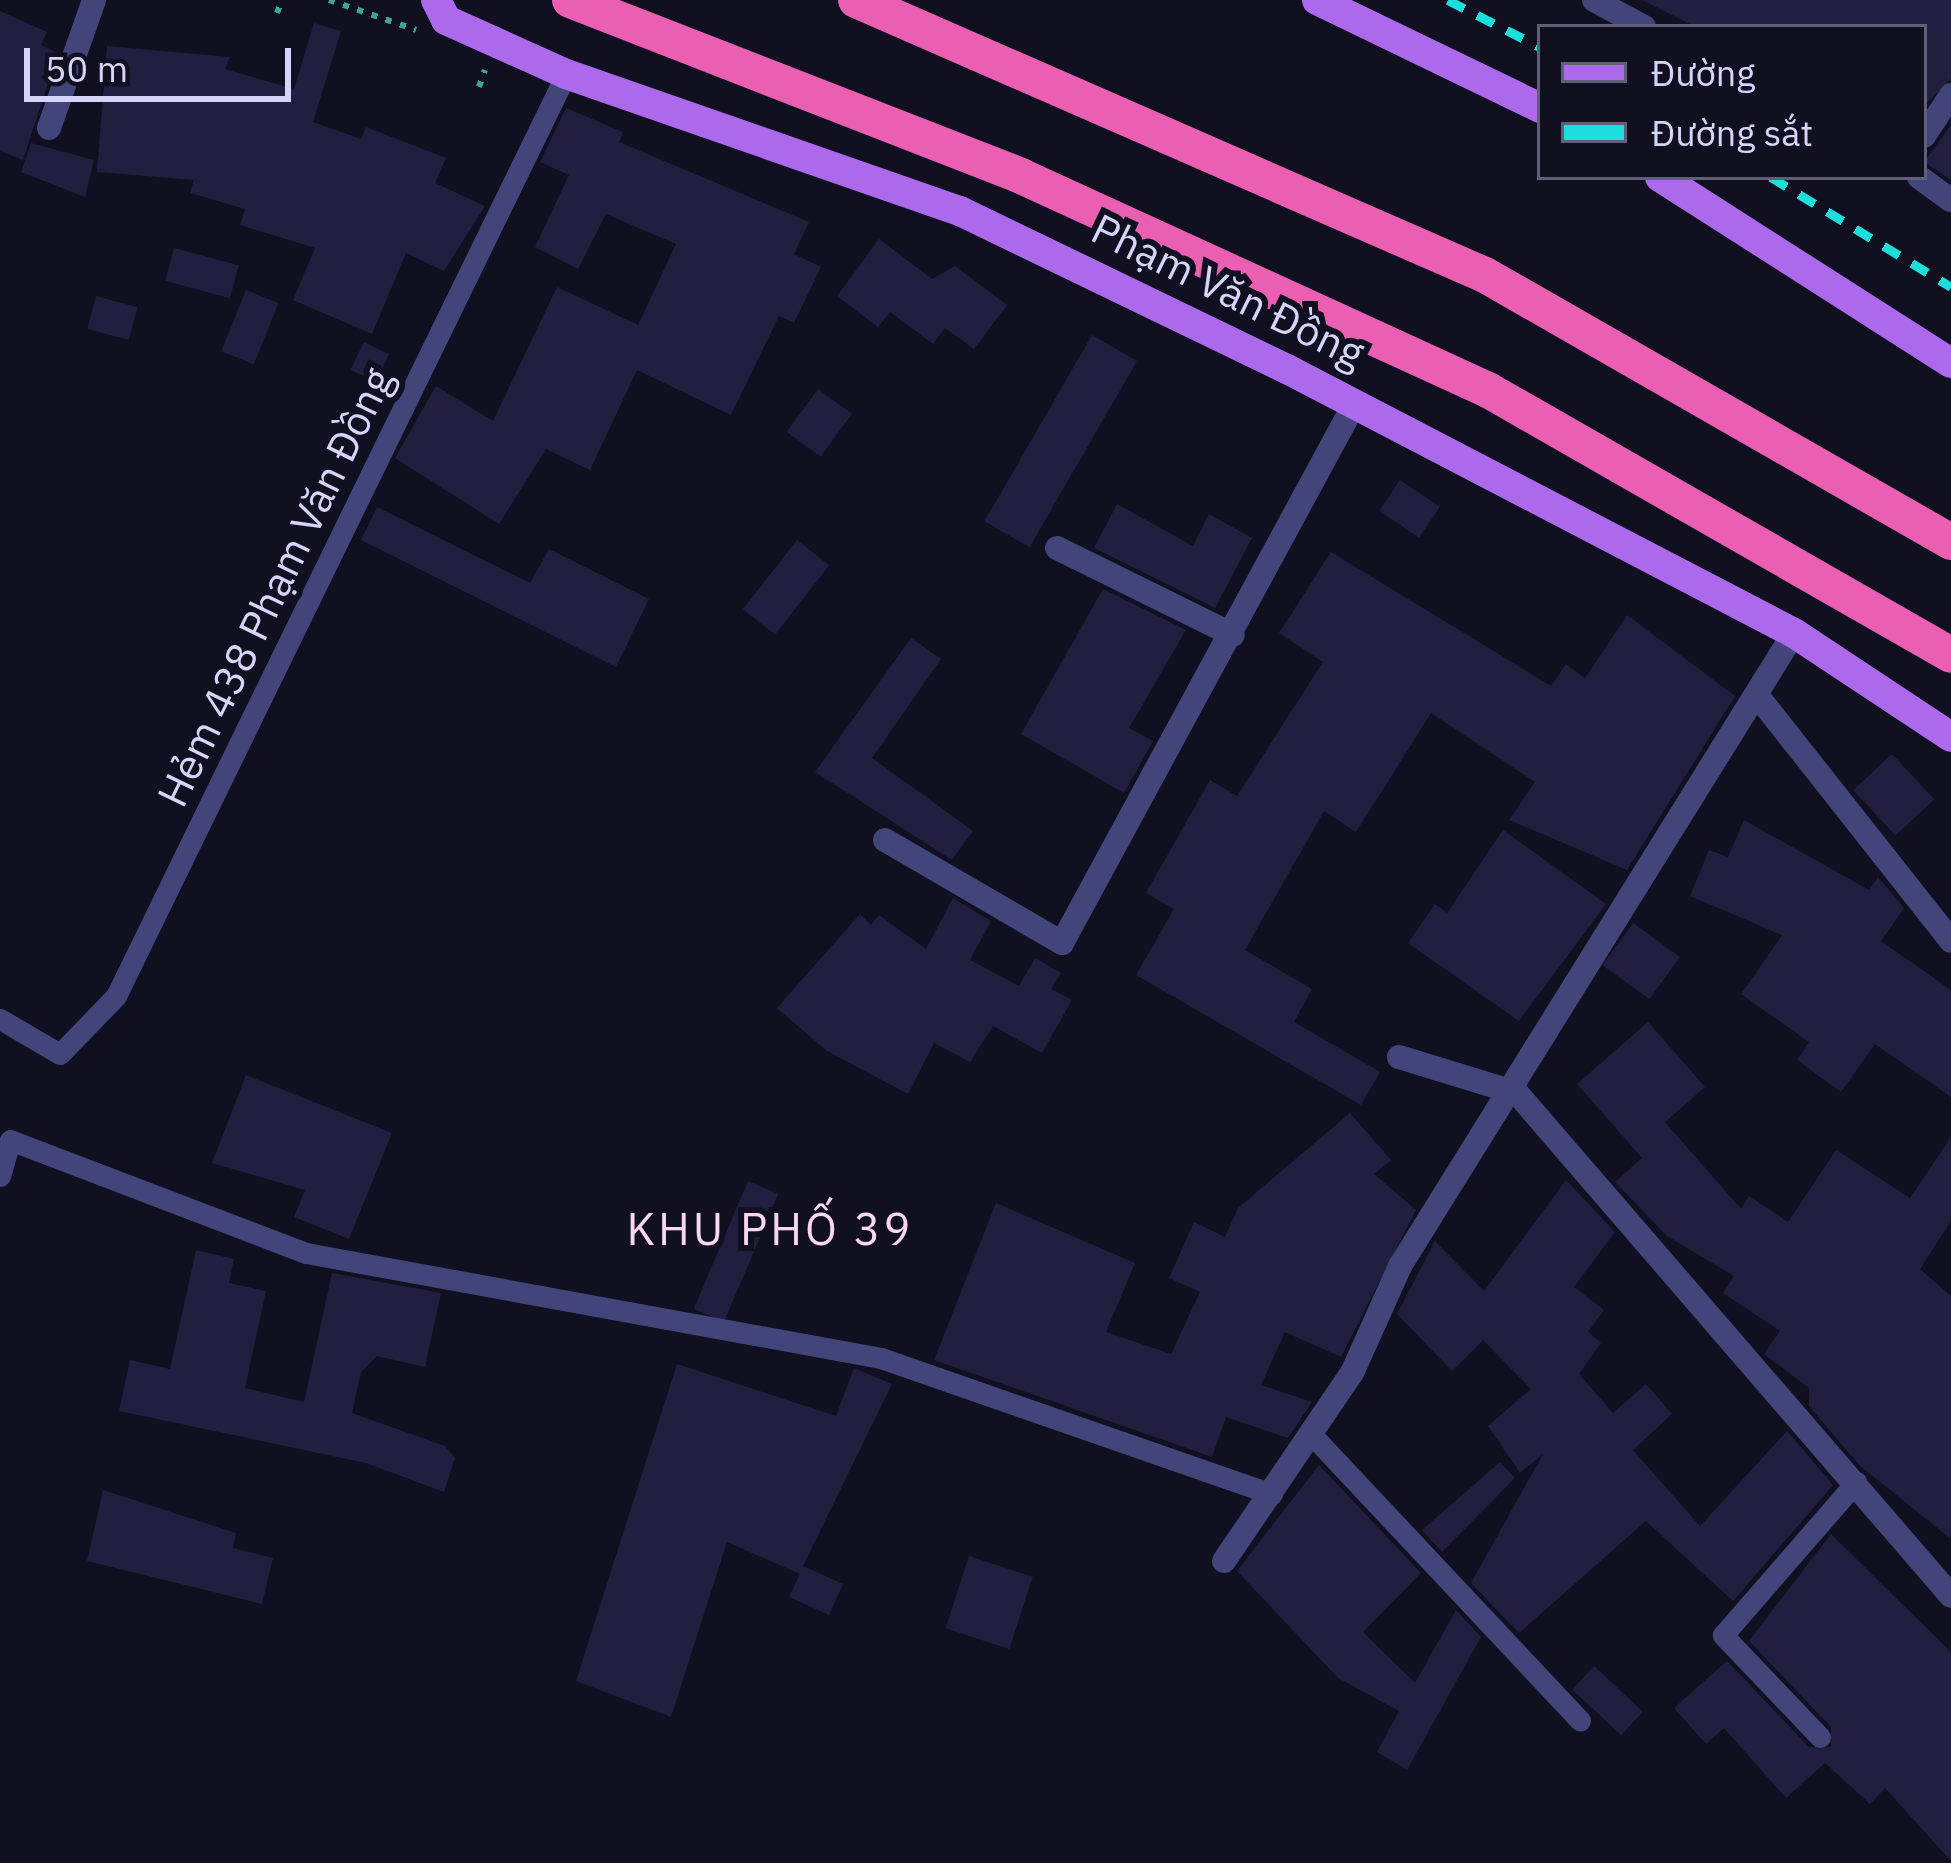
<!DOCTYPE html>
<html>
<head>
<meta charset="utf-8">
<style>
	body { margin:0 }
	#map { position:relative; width:1951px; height:1863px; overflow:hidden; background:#111021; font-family:"IBM Plex Sans",sans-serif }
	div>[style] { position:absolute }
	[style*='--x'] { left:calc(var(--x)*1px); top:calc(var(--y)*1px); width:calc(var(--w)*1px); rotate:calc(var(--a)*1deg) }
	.building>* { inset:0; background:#211e3f; transform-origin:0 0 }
	.path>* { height:6px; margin-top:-3px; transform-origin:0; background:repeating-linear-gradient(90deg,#3da693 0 6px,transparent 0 15px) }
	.lane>* { height:21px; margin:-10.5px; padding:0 10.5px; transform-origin:10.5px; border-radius:10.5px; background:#41457a }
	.street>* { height:24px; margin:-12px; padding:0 12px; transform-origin:12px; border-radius:12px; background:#41457a }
	.primary>* { height:30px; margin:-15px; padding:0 15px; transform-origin:15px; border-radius:15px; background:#ac69ec }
	.highway>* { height:36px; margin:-18px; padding:0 18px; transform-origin:18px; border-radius:18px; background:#eb5fb2 }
	.rail>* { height:9px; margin-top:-4.5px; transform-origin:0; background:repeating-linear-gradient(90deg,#1cdfdc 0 18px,transparent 0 33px) }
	span { translate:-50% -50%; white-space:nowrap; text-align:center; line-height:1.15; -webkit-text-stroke:12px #111021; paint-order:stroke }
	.street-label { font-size:42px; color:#d5d5fa }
	.neighbourhood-label { font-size:45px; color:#fad7f1; letter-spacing:3px }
	.legend { position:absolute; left:1537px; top:24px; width:390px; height:156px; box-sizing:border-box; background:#111021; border:3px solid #5f5f78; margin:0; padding:15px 21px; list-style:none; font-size:36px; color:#d5d5fa }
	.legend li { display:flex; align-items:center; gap:24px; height:60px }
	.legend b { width:60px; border:3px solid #5f5f78 }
	.scale { position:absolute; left:24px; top:48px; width:267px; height:54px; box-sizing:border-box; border:6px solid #d5d5fa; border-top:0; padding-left:15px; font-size:36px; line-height:42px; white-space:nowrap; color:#d5d5fa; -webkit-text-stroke:9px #111021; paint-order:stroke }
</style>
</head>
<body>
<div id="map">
	<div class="building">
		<i style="clip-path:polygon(1642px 0,1951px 0,1951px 79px,1924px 106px,1924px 27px,1696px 27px)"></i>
		<i style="clip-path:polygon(0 11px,47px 32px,41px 45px,58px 53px,23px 160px,0 151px)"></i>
		<i style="clip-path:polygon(314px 23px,341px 31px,313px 122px,361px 139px,366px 127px,446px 158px,435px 183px,485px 206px,444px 271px,406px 253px,372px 334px,293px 300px,315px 248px,240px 225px,245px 209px,190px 193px,194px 180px,97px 172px,107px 46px,230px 57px,225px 69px,294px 89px)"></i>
		<i style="clip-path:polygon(566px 108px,623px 132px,619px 142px,809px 222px,794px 254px,821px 267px,794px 323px,779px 316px,731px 415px,637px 370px,590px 470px,546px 449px,499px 524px,395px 458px,436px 386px,493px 421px,557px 287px,638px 325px,676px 244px,606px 214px,578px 269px,535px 247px,569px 175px,540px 162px)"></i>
		<i style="clip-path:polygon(1951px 125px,1951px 180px,1924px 162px)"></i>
		<i style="clip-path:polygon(31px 143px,94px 160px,85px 197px,21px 172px)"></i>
		<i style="clip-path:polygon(879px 239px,932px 279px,955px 266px,1007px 305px,974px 349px,945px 328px,933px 344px,890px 312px,878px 327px,837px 296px)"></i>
		<i style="left:174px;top:248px;width:67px;height:34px;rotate:15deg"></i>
		<i style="left:246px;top:290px;width:35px;height:66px;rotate:22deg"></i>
		<i style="left:96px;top:296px;width:43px;height:34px;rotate:15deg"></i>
		<i style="left:1092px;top:335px;width:52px;height:215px;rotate:30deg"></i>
		<i style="left:364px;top:342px;width:28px;height:31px;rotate:26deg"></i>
		<i style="left:818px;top:389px;width:42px;height:53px;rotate:36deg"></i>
		<i style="left:1400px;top:480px;width:48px;height:37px;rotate:34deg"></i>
		<i style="clip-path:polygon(1117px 504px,1193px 546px,1209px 514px,1252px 538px,1215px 608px,1094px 548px)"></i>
		<i style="clip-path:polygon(377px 507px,530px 583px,549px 549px,649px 599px,616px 667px,361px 540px)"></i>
		<i style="left:797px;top:540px;width:41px;height:88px;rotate:38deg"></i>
		<i style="clip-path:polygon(1331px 552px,1551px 686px,1566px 664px,1585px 678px,1627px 615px,1735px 696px,1627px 870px,1509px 820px,1535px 782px,1431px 713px,1356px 832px,1324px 811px,1245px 950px,1312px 989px,1294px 1022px,1380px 1072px,1361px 1105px,1136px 975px,1174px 909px,1146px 893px,1210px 780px,1237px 796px,1323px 662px,1279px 633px)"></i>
		<i style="clip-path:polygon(1103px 589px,1186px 630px,1129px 728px,1153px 741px,1124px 793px,1021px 734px)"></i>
		<i style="clip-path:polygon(911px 638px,941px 659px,872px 758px,973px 831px,952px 860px,815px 772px)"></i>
		<i style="left:1892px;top:754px;width:62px;height:53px;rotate:47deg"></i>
		<i style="clip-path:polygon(1744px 820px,1869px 890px,1878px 877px,1904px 908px,1881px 941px,1951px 990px,1951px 1097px,1875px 1044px,1841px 1092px,1797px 1060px,1809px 1042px,1741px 994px,1782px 935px,1690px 896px,1709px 850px,1728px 857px)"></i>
		<i style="clip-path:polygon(1503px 830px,1606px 904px,1519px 1021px,1408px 943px,1435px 904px,1447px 913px)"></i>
		<i style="clip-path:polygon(953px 898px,991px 921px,970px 960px,1019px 986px,1035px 958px,1061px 973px,1051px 989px,1072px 1000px,1042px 1053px,993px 1026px,970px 1062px,934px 1043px,908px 1094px,827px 1051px,777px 1008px,860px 914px,871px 925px,879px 915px,926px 949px)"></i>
		<i style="left:1633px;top:923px;width:58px;height:52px;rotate:36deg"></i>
		<i style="clip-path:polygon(1648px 1022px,1705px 1087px,1665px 1122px,1741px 1209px,1749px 1196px,1788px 1222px,1836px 1150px,1910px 1198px,1951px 1137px,1951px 1221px,1920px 1269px,1951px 1296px,1951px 1539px,1859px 1465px,1809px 1406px,1809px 1388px,1764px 1354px,1780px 1331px,1723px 1293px,1734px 1276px,1667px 1236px,1615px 1182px,1642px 1158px,1577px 1084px)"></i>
		<i style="clip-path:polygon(246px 1075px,392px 1133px,349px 1239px,294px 1217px,305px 1190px,212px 1163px)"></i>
		<i style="clip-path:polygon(1350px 1113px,1391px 1160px,1374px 1174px,1416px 1210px,1341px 1357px,1285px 1332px,1261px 1385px,1312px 1402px,1288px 1438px,1226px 1417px,1212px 1457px,934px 1360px,996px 1203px,1135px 1263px,1106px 1332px,1171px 1354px,1200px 1292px,1169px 1278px,1194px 1222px,1225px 1237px,1238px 1208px)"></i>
		<i style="clip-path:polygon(1566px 1180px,1615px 1232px,1574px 1287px,1604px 1310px,1588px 1332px,1601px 1343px,1579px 1374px,1613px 1413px,1646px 1384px,1672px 1414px,1633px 1450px,1700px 1526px,1787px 1431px,1833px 1485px,1733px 1601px,1646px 1521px,1519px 1633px,1471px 1583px,1543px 1454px,1520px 1473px,1488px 1426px,1531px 1389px,1483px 1340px,1452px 1371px,1397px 1314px,1435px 1241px,1484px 1291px)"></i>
		<i style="left:748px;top:1181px;width:33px;height:139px;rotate:23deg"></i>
		<i style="clip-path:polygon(196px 1250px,234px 1259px,229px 1283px,266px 1291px,245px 1388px,304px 1402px,332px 1273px,441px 1293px,425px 1367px,377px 1356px,361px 1372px,352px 1413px,445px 1446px,455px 1458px,444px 1492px,366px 1463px,119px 1411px,130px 1360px,170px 1369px)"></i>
		<i style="clip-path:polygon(677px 1364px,836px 1416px,854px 1368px,892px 1384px,803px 1566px,843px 1584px,829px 1615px,789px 1597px,800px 1574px,727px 1542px,671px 1717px,576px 1681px)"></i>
		<i style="clip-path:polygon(1500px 1462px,1515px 1478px,1442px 1552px,1422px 1530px)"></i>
		<i style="clip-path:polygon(1319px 1465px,1421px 1573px,1363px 1632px,1415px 1683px,1456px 1610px,1481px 1637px,1407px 1770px,1377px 1752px,1399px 1711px,1338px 1678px,1237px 1571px)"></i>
		<i style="clip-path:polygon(103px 1490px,236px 1533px,233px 1548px,273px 1558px,262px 1604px,87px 1561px)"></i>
		<i style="clip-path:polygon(1831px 1534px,1951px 1652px,1951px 1861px,1885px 1788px,1870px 1804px,1825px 1763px,1786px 1798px,1724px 1728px,1706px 1744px,1674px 1708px,1727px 1661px,1809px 1747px,1831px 1747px,1831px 1727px,1749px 1641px)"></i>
		<i style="left:969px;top:1556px;width:67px;height:76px;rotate:18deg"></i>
		<i style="left:1594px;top:1666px;width:67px;height:32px;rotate:43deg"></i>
	</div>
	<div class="path">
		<i style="--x:329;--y:0;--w:92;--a:19"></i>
		<i style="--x:277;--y:13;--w:14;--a:-69"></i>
		<i style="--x:479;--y:87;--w:18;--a:-71"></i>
	</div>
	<div class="lane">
		<i style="--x:0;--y:1019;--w:69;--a:30.3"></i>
		<i style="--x:60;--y:1054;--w:81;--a:-46"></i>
		<i style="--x:116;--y:996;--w:1026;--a:-63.98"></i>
		<i style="--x:0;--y:1176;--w:37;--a:-74"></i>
		<i style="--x:10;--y:1140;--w:317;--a:20.9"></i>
		<i style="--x:306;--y:1253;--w:585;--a:10.35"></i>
		<i style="--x:881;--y:1358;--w:414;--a:19.2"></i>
		<i style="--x:1311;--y:1434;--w:393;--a:46.8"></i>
		<i style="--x:1820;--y:1737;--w:141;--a:-133.6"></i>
		<i style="--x:1723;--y:1635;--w:203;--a:-49"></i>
	</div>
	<div class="street">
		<i style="--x:1594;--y:0;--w:57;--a:28.4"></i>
		<i style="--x:49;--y:128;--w:136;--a:-70.6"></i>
		<i style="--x:1924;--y:136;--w:49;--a:-56.6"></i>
		<i style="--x:1919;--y:177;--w:39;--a:36"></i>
		<i style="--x:1057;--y:548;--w:196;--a:26.3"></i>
		<i style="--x:1760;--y:699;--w:308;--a:51.7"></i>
		<i style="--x:885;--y:840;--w:205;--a:30.2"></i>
		<i style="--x:1062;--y:943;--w:614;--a:-61.52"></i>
		<i style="--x:1399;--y:1057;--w:123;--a:17"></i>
		<i style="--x:1517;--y:1093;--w:664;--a:49.21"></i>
		<i style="--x:1224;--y:1561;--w:227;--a:-55.8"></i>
		<i style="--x:1352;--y:1373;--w:117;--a:-65.8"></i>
		<i style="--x:1400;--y:1266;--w:746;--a:-58.1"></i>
	</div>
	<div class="primary">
		<i style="--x:436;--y:0;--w:22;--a:63"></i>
		<i style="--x:446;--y:20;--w:132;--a:24.2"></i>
		<i style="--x:566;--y:74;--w:417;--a:19.2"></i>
		<i style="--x:960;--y:211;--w:363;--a:25.8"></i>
		<i style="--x:1287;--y:369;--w:572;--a:27.51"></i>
		<i style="--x:1794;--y:633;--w:188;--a:33.5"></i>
		<i style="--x:1317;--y:0;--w:248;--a:25.8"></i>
		<i style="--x:1660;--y:177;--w:345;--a:32.6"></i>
	</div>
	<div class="highway">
		<i style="--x:570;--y:0;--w:484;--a:21.3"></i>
		<i style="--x:1021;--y:176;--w:514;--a:24.62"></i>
		<i style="--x:1488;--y:390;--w:533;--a:29.78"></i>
		<i style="--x:856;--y:0;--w:686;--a:23.62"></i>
		<i style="--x:1485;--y:275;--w:537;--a:29.81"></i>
	</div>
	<div class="rail">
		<i style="--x:1448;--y:0;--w:103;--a:27.1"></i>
		<i style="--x:1771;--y:177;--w:211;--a:31.4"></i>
	</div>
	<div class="street-label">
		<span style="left:1228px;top:291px;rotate:26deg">Phạm Văn Đồng</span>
		<span style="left:275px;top:587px;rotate:-64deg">Hẻm 438 Phạm Văn Đồng</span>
	</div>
	<div class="neighbourhood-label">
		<span style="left:770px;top:1229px">KHU PHỐ 39</span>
	</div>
	<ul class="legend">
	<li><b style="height:15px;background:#ac69ec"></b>Đường</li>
	<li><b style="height:15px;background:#1cdfdc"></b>Đường sắt</li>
	</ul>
	<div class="scale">50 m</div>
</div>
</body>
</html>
